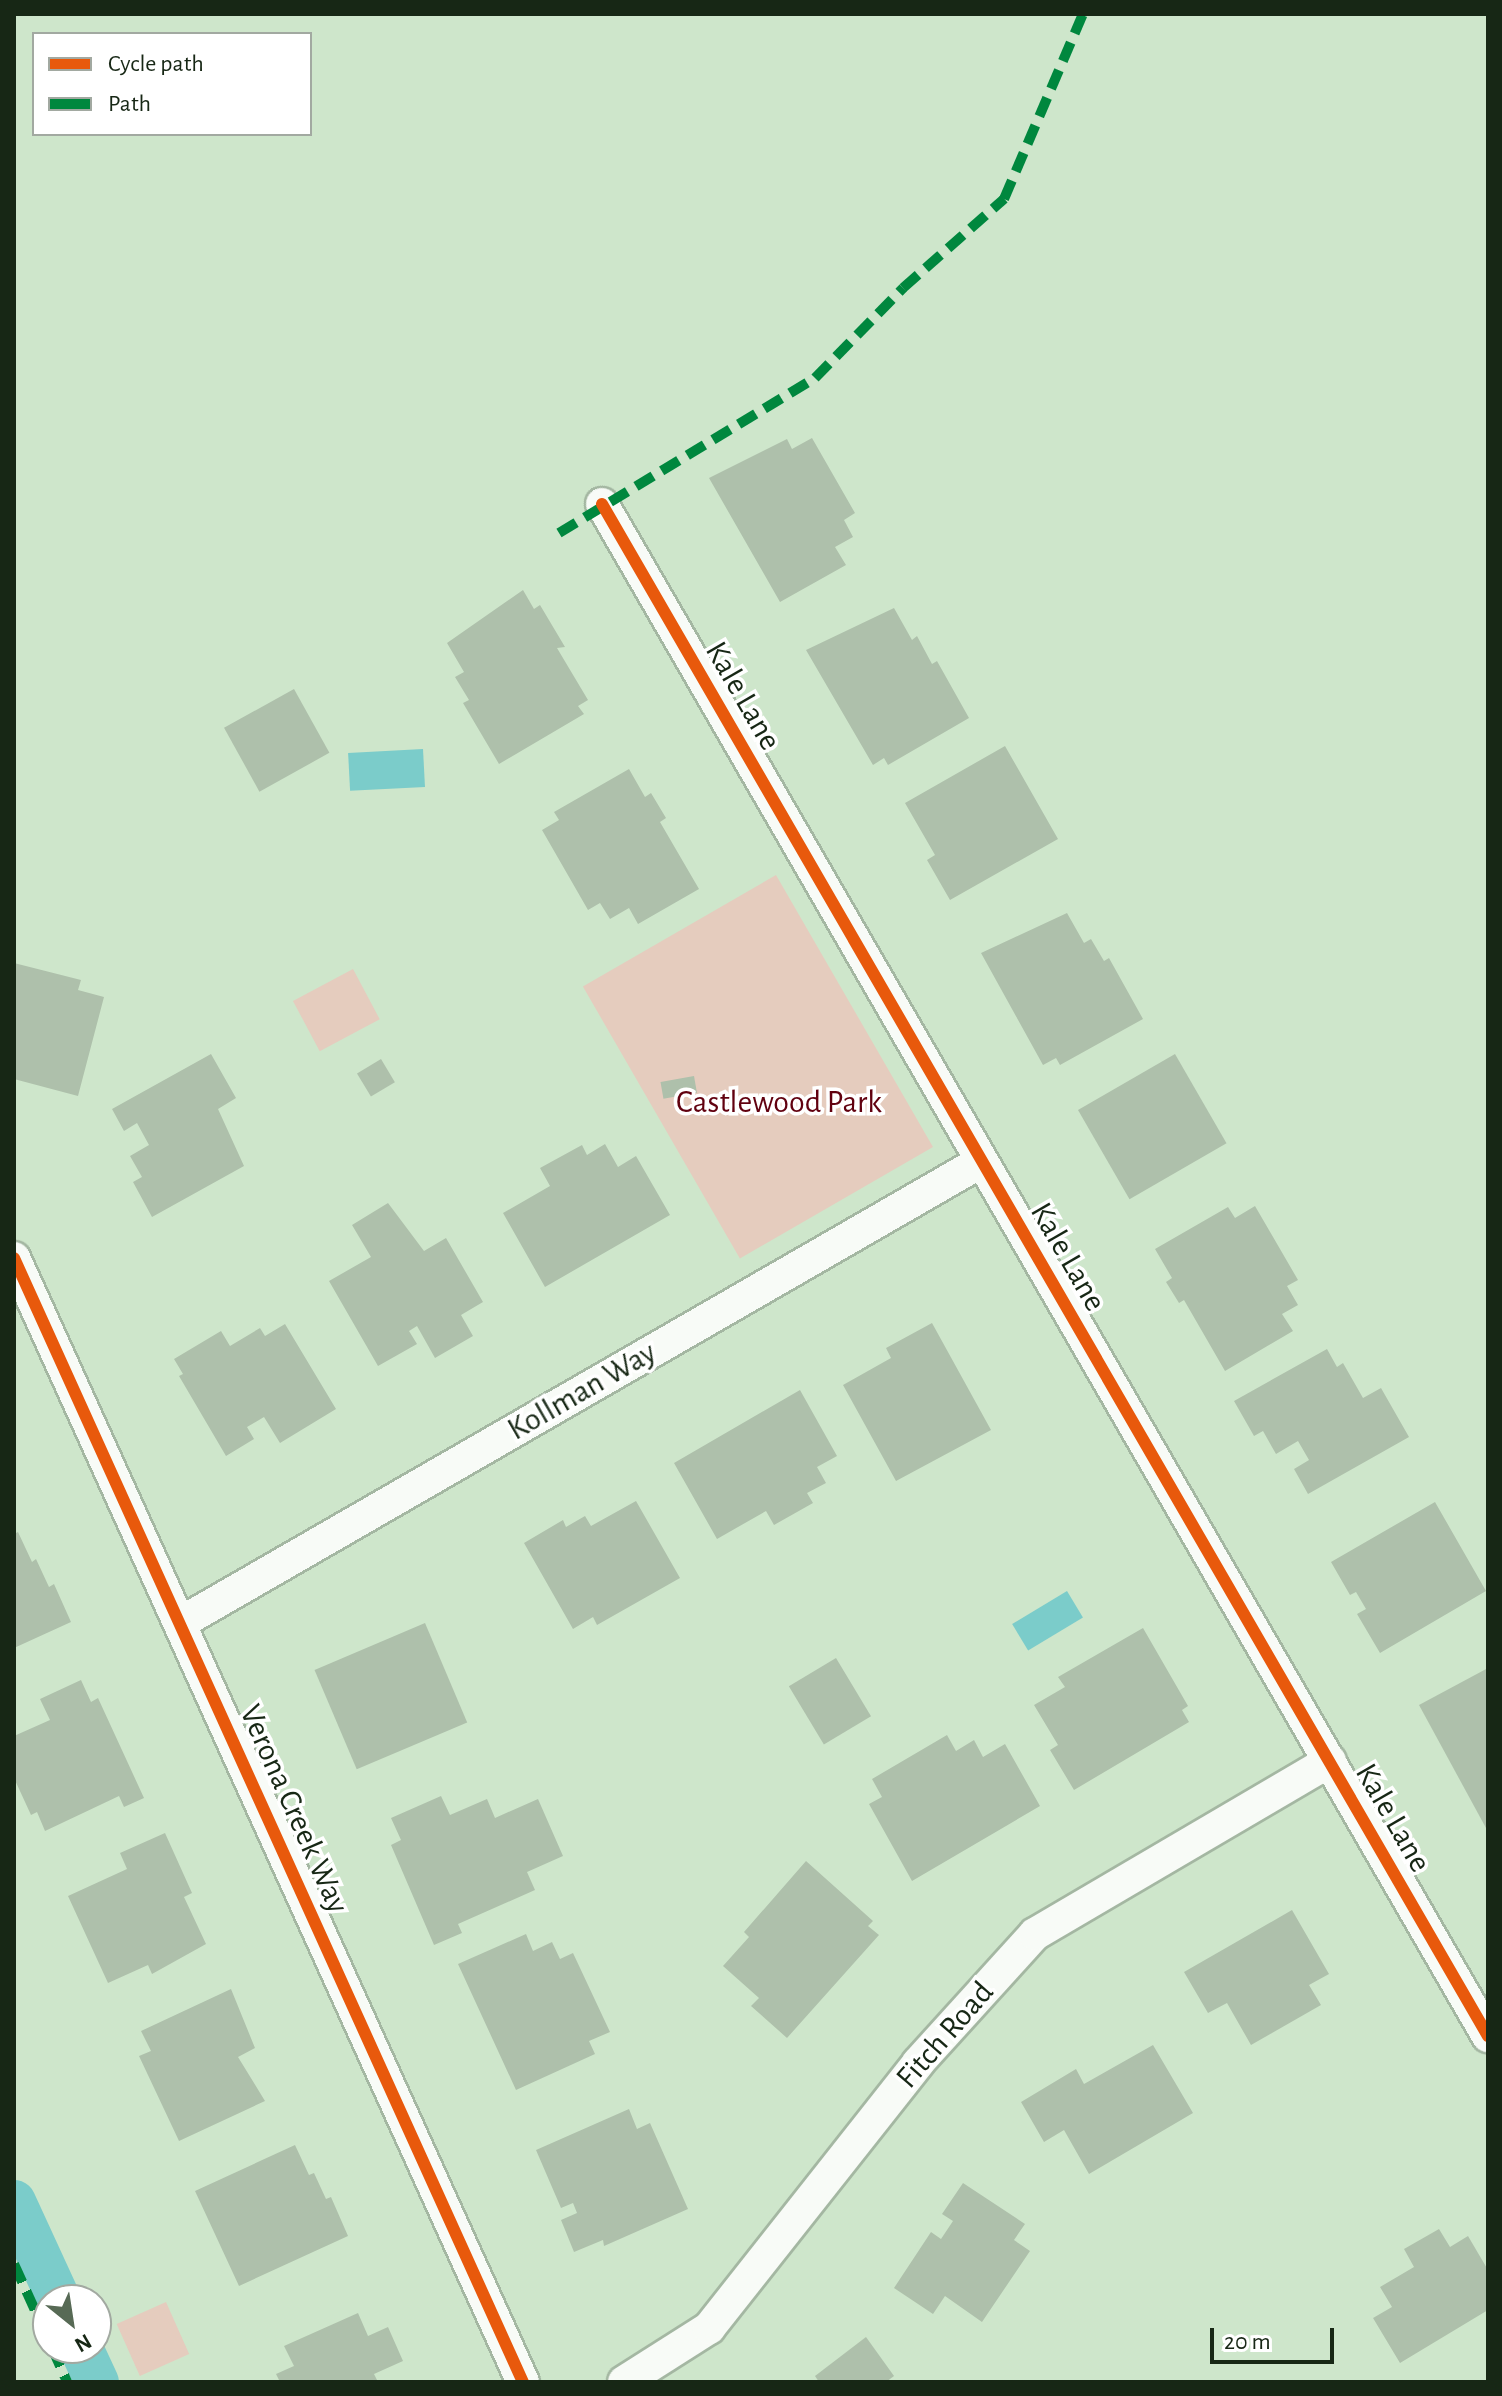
<!DOCTYPE html>
<html>
<head>
<meta charset="utf-8">
<style>
	body { margin:0 }
	#map { position:relative; width:1502px; height:2396px; overflow:hidden; background:#cee6cb; font-family:"Alegreya Sans",sans-serif }
	div>[style] { position:absolute }
	[style*='--x'] { left:calc(var(--x)*1px); top:calc(var(--y)*1px); width:calc(var(--w)*1px); rotate:calc(var(--a)*1deg) }
	.green>* { inset:0; background:#e5ccbe; transform-origin:0 0 }
	.water>* { inset:0; background:#7bccca; transform-origin:0 0 }
	.canal>* { height:44px; margin:-22px; padding:0 22px; transform-origin:22px; border-radius:22px; background:#7bccca }
	.building>* { inset:0; background:#aec0ab; transform-origin:0 0 }
	.roads { filter:drop-shadow(2px 0 #a4b7a2) drop-shadow(-2px 0 #a4b7a2) drop-shadow(0 2px #a4b7a2) drop-shadow(0 -2px #a4b7a2) }
	.minor>* { height:32px; margin:-16px; padding:0 16px; transform-origin:16px; border-radius:16px; background:#f8fbf7 }
	.quiet>* { height:10px; margin-top:-5px; transform-origin:0; background:repeating-linear-gradient(90deg,#00873e 0 20px,transparent 0 30px) }
	.cycleway>* { height:12px; margin:-6px; padding:0 6px; transform-origin:6px; border-radius:6px; background:#e8590c }
	span { translate:-50% -50%; white-space:nowrap; text-align:center; line-height:1.15; -webkit-text-stroke:7px #fff; paint-order:stroke }
	.street-label { font-size:32px; color:#172715 }
	.park-label { font-size:32px; color:#61000f }
	.frame { position:absolute; inset:0; border:16px solid #172715; pointer-events:none }
	.legend { position:absolute; left:32px; top:32px; width:280px; height:104px; box-sizing:border-box; background:#fff; border:2px solid #a2a9a1; margin:0; padding:10px 14px; list-style:none; font-size:24px; color:#172715 }
	.legend li { display:flex; align-items:center; gap:16px; height:40px }
	.legend b { width:40px; border:2px solid #a2a9a1 }
	.north { position:absolute; left:32px; top:2284px; width:80px; height:80px; box-sizing:border-box; background:#fff; border:2px solid #a2a9a1; border-radius:50%; rotate:150deg; font-size:22px; font-weight:700; line-height:32px; text-align:center; color:#172715 }
	.north::after { content:''; display:block; margin:auto; width:28px; height:36px; background:#576a55; clip-path:polygon(50% 0,100% 100%,50% 72%,0 100%) }
	.scale { position:absolute; left:1210px; top:2328px; width:124px; height:36px; box-sizing:border-box; border:4px solid #172715; border-top:0; padding-left:10px; font-size:24px; line-height:28px; white-space:nowrap; color:#172715; -webkit-text-stroke:6px #fff; paint-order:stroke }
</style>
</head>
<body>
<div id="map">
	<div class="green">
		<i style="left:776px;top:875px;width:314px;height:223px;rotate:60deg"></i>
		<i style="left:353px;top:969px;width:57px;height:68px;rotate:62deg"></i>
		<i style="left:166px;top:2302px;width:57px;height:54px;rotate:66deg"></i>
	</div>
	<div class="water">
		<i style="left:423px;top:749px;width:38px;height:75px;rotate:87deg"></i>
		<i style="left:1067px;top:1591px;width:31px;height:64px;rotate:59deg"></i>
	</div>
	<div class="canal">
		<i style="--x:14;--y:2202;--w:108;--a:65.3"></i>
		<i style="--x:81;--y:2348;--w:38;--a:65"></i>
	</div>
	<div class="building">
		<i style="clip-path:polygon(812px 438px,855px 513px,844px 520px,853px 537px,835px 547px,846px 565px,780px 602px,709px 478px,787px 439px,792px 449px)"></i>
		<i style="clip-path:polygon(523px 590px,534px 609px,540px 605px,565px 647px,557px 648px,588px 700px,578px 706px,584px 714px,499px 764px,463px 703px,469px 700px,455px 677px,464px 672px,447px 643px)"></i>
		<i style="clip-path:polygon(894px 608px,912px 640px,917px 636px,932px 664px,937px 661px,969px 718px,888px 765px,884px 758px,873px 765px,806px 650px)"></i>
		<i style="left:294px;top:689px;width:73px;height:80px;rotate:61deg"></i>
		<i style="clip-path:polygon(1005px 746px,1058px 839px,950px 900px,927px 860px,935px 855px,905px 803px)"></i>
		<i style="clip-path:polygon(629px 769px,645px 797px,651px 793px,666px 818px,660px 822px,699px 889px,638px 924px,629px 908px,610px 919px,600px 903px,588px 910px,542px 830px,559px 820px,554px 812px)"></i>
		<i style="clip-path:polygon(1067px 913px,1084px 943px,1091px 939px,1104px 961px,1109px 958px,1143px 1019px,1060px 1065px,1056px 1058px,1043px 1065px,981px 953px)"></i>
		<i style="clip-path:polygon(14px 963px,81px 980px,78px 990px,104px 997px,78px 1096px,14px 1079px)"></i>
		<i style="clip-path:polygon(211px 1054px,236px 1098px,218px 1109px,244px 1166px,152px 1217px,133px 1182px,142px 1177px,130px 1156px,149px 1145px,137px 1123px,124px 1131px,112px 1109px)"></i>
		<i style="left:1175px;top:1054px;width:103px;height:112px;rotate:60deg"></i>
		<i style="left:381px;top:1059px;width:27px;height:28px;rotate:59deg"></i>
		<i style="left:694px;top:1076px;width:17px;height:34px;rotate:80deg"></i>
		<i style="clip-path:polygon(605px 1144px,618px 1167px,636px 1156px,670px 1215px,545px 1287px,503px 1213px,550px 1186px,540px 1168px,582px 1145px,587px 1155px)"></i>
		<i style="clip-path:polygon(388px 1203px,424px 1251px,446px 1238px,483px 1302px,461px 1315px,473px 1336px,435px 1358px,417px 1326px,409px 1331px,417px 1344px,378px 1366px,329px 1281px,371px 1257px,352px 1225px)"></i>
		<i style="clip-path:polygon(1255px 1206px,1298px 1280px,1287px 1286px,1298px 1305px,1282px 1314px,1293px 1331px,1225px 1371px,1184px 1300px,1179px 1303px,1166px 1282px,1172px 1278px,1155px 1249px,1228px 1207px,1235px 1218px)"></i>
		<i style="clip-path:polygon(932px 1323px,991px 1430px,896px 1481px,843px 1385px,891px 1358px,886px 1348px)"></i>
		<i style="clip-path:polygon(285px 1324px,336px 1409px,280px 1443px,264px 1417px,247px 1427px,254px 1439px,226px 1456px,179px 1376px,183px 1374px,174px 1359px,221px 1331px,230px 1346px,260px 1328px,265px 1336px)"></i>
		<i style="clip-path:polygon(1327px 1349px,1337px 1367px,1343px 1363px,1363px 1398px,1381px 1388px,1409px 1437px,1308px 1494px,1294px 1469px,1309px 1460px,1298px 1441px,1276px 1454px,1263px 1431px,1254px 1436px,1234px 1401px)"></i>
		<i style="clip-path:polygon(800px 1390px,837px 1456px,817px 1467px,826px 1483px,807px 1493px,813px 1503px,774px 1525px,766px 1511px,717px 1539px,674px 1463px)"></i>
		<i style="clip-path:polygon(636px 1501px,680px 1578px,597px 1625px,593px 1617px,573px 1629px,524px 1543px,563px 1520px,566px 1527px,585px 1516px,591px 1526px)"></i>
		<i style="clip-path:polygon(1435px 1502px,1486px 1591px,1380px 1653px,1357px 1614px,1366px 1609px,1356px 1592px,1350px 1595px,1331px 1562px)"></i>
		<i style="clip-path:polygon(18px 1532px,32px 1562px,36px 1559px,49px 1587px,54px 1584px,71px 1622px,14px 1648px,14px 1534px)"></i>
		<i style="left:425px;top:1623px;width:108px;height:120px;rotate:67deg"></i>
		<i style="clip-path:polygon(1143px 1628px,1188px 1706px,1182px 1710px,1189px 1722px,1074px 1790px,1050px 1750px,1058px 1745px,1034px 1705px,1065px 1687px,1058px 1677px)"></i>
		<i style="left:836px;top:1658px;width:68px;height:55px;rotate:59deg"></i>
		<i style="clip-path:polygon(1488px 1668px,1488px 1827px,1486px 1828px,1419px 1705px)"></i>
		<i style="clip-path:polygon(81px 1680px,91px 1702px,98px 1698px,144px 1798px,124px 1807px,119px 1796px,45px 1831px,37px 1812px,31px 1815px,14px 1778px,14px 1736px,50px 1720px,40px 1699px)"></i>
		<i style="clip-path:polygon(947px 1735px,956px 1751px,974px 1740px,983px 1757px,1005px 1744px,1040px 1806px,912px 1881px,869px 1804px,882px 1797px,872px 1779px)"></i>
		<i style="clip-path:polygon(441px 1796px,450px 1815px,487px 1799px,495px 1818px,538px 1799px,563px 1856px,527px 1872px,535px 1890px,458px 1924px,462px 1933px,434px 1945px,391px 1845px,401px 1840px,391px 1818px)"></i>
		<i style="clip-path:polygon(165px 1833px,192px 1893px,184px 1897px,206px 1944px,152px 1974px,148px 1965px,108px 1983px,68px 1896px,127px 1869px,120px 1853px)"></i>
		<i style="clip-path:polygon(806px 1861px,873px 1921px,868px 1926px,879px 1935px,787px 2038px,751px 2006px,759px 1998px,723px 1966px,749px 1937px,744px 1932px)"></i>
		<i style="clip-path:polygon(1292px 1910px,1329px 1974px,1309px 1985px,1321px 2005px,1251px 2045px,1227px 2003px,1208px 2013px,1184px 1972px)"></i>
		<i style="clip-path:polygon(526px 1934px,533px 1951px,552px 1942px,560px 1959px,573px 1953px,610px 2032px,589px 2041px,595px 2054px,516px 2090px,458px 1964px)"></i>
		<i style="clip-path:polygon(231px 1989px,255px 2048px,238px 2057px,265px 2101px,179px 2141px,139px 2056px,151px 2051px,141px 2031px)"></i>
		<i style="clip-path:polygon(1153px 2045px,1193px 2113px,1089px 2174px,1064px 2130px,1044px 2142px,1021px 2102px,1076px 2069px,1084px 2084px)"></i>
		<i style="clip-path:polygon(629px 2109px,637px 2129px,650px 2123px,688px 2209px,604px 2246px,603px 2240px,574px 2252px,561px 2220px,577px 2213px,573px 2203px,561px 2208px,536px 2150px)"></i>
		<i style="clip-path:polygon(295px 2145px,309px 2175px,314px 2173px,326px 2199px,331px 2197px,348px 2236px,239px 2286px,195px 2191px)"></i>
		<i style="clip-path:polygon(963px 2183px,1025px 2224px,1014px 2240px,1030px 2251px,982px 2322px,945px 2296px,933px 2314px,894px 2288px,931px 2232px,941px 2239px,953px 2221px,942px 2214px)"></i>
		<i style="clip-path:polygon(1439px 2229px,1450px 2247px,1468px 2236px,1488px 2270px,1488px 2310px,1400px 2363px,1373px 2318px,1392px 2307px,1380px 2287px,1414px 2267px,1404px 2249px)"></i>
		<i style="clip-path:polygon(358px 2313px,368px 2336px,388px 2327px,403px 2361px,374px 2374px,378px 2382px,280px 2382px,276px 2374px,294px 2366px,284px 2346px)"></i>
		<i style="clip-path:polygon(866px 2337px,894px 2376px,886px 2382px,819px 2382px,815px 2376px)"></i>
	</div>
	<div class="roads">
		<div class="minor">
			<i style="--x:602;--y:504;--w:1770;--a:59.96"></i>
			<i style="--x:14;--y:1258;--w:1234;--a:65.64"></i>
			<i style="--x:182;--y:1622;--w:923;--a:-29.95"></i>
			<i style="--x:624;--y:2382;--w:101;--a:-32.4"></i>
			<i style="--x:709;--y:2328;--w:337;--a:-51.7"></i>
			<i style="--x:918;--y:2063;--w:174;--a:-47.8"></i>
			<i style="--x:1035;--y:1934;--w:342;--a:-30.4"></i>
		</div>
	</div>
	<div class="quiet">
		<i style="--x:559;--y:533;--w:299;--a:-31.2"></i>
		<i style="--x:815;--y:378;--w:126;--a:-45.6"></i>
		<i style="--x:903;--y:288;--w:135;--a:-41.4"></i>
		<i style="--x:1004;--y:199;--w:201;--a:-66.9"></i>
		<i style="--x:14;--y:2264;--w:82;--a:65.6"></i>
		<i style="--x:52;--y:2348;--w:37;--a:66"></i>
	</div>
	<div class="cycleway">
		<i style="--x:602;--y:504;--w:1770;--a:59.96"></i>
		<i style="--x:14;--y:1258;--w:1234;--a:65.64"></i>
	</div>
	<div class="street-label">
		<span style="left:743px;top:696px;rotate:60deg">Kale Lane</span>
		<span style="left:1068px;top:1257px;rotate:60deg">Kale Lane</span>
		<span style="left:582px;top:1391px;rotate:-30deg">Kollman Way</span>
		<span style="left:294px;top:1809px;rotate:66deg">Verona Creek Way</span>
		<span style="left:1393px;top:1818px;rotate:60deg">Kale Lane</span>
		<span style="left:945px;top:2035px;rotate:-49deg">Fitch Road</span>
	</div>
	<div class="park-label">
		<span style="left:779px;top:1102px">Castlewood Park</span>
	</div>
	<div class="frame"></div>
	<ul class="legend">
	<li><b style="height:10px;background:#e8590c"></b>Cycle path</li>
	<li><b style="height:10px;background:#00873e"></b>Path</li>
	</ul>
	<div class="north">N</div>
	<div class="scale">20 m</div>
</div>
</body>
</html>
